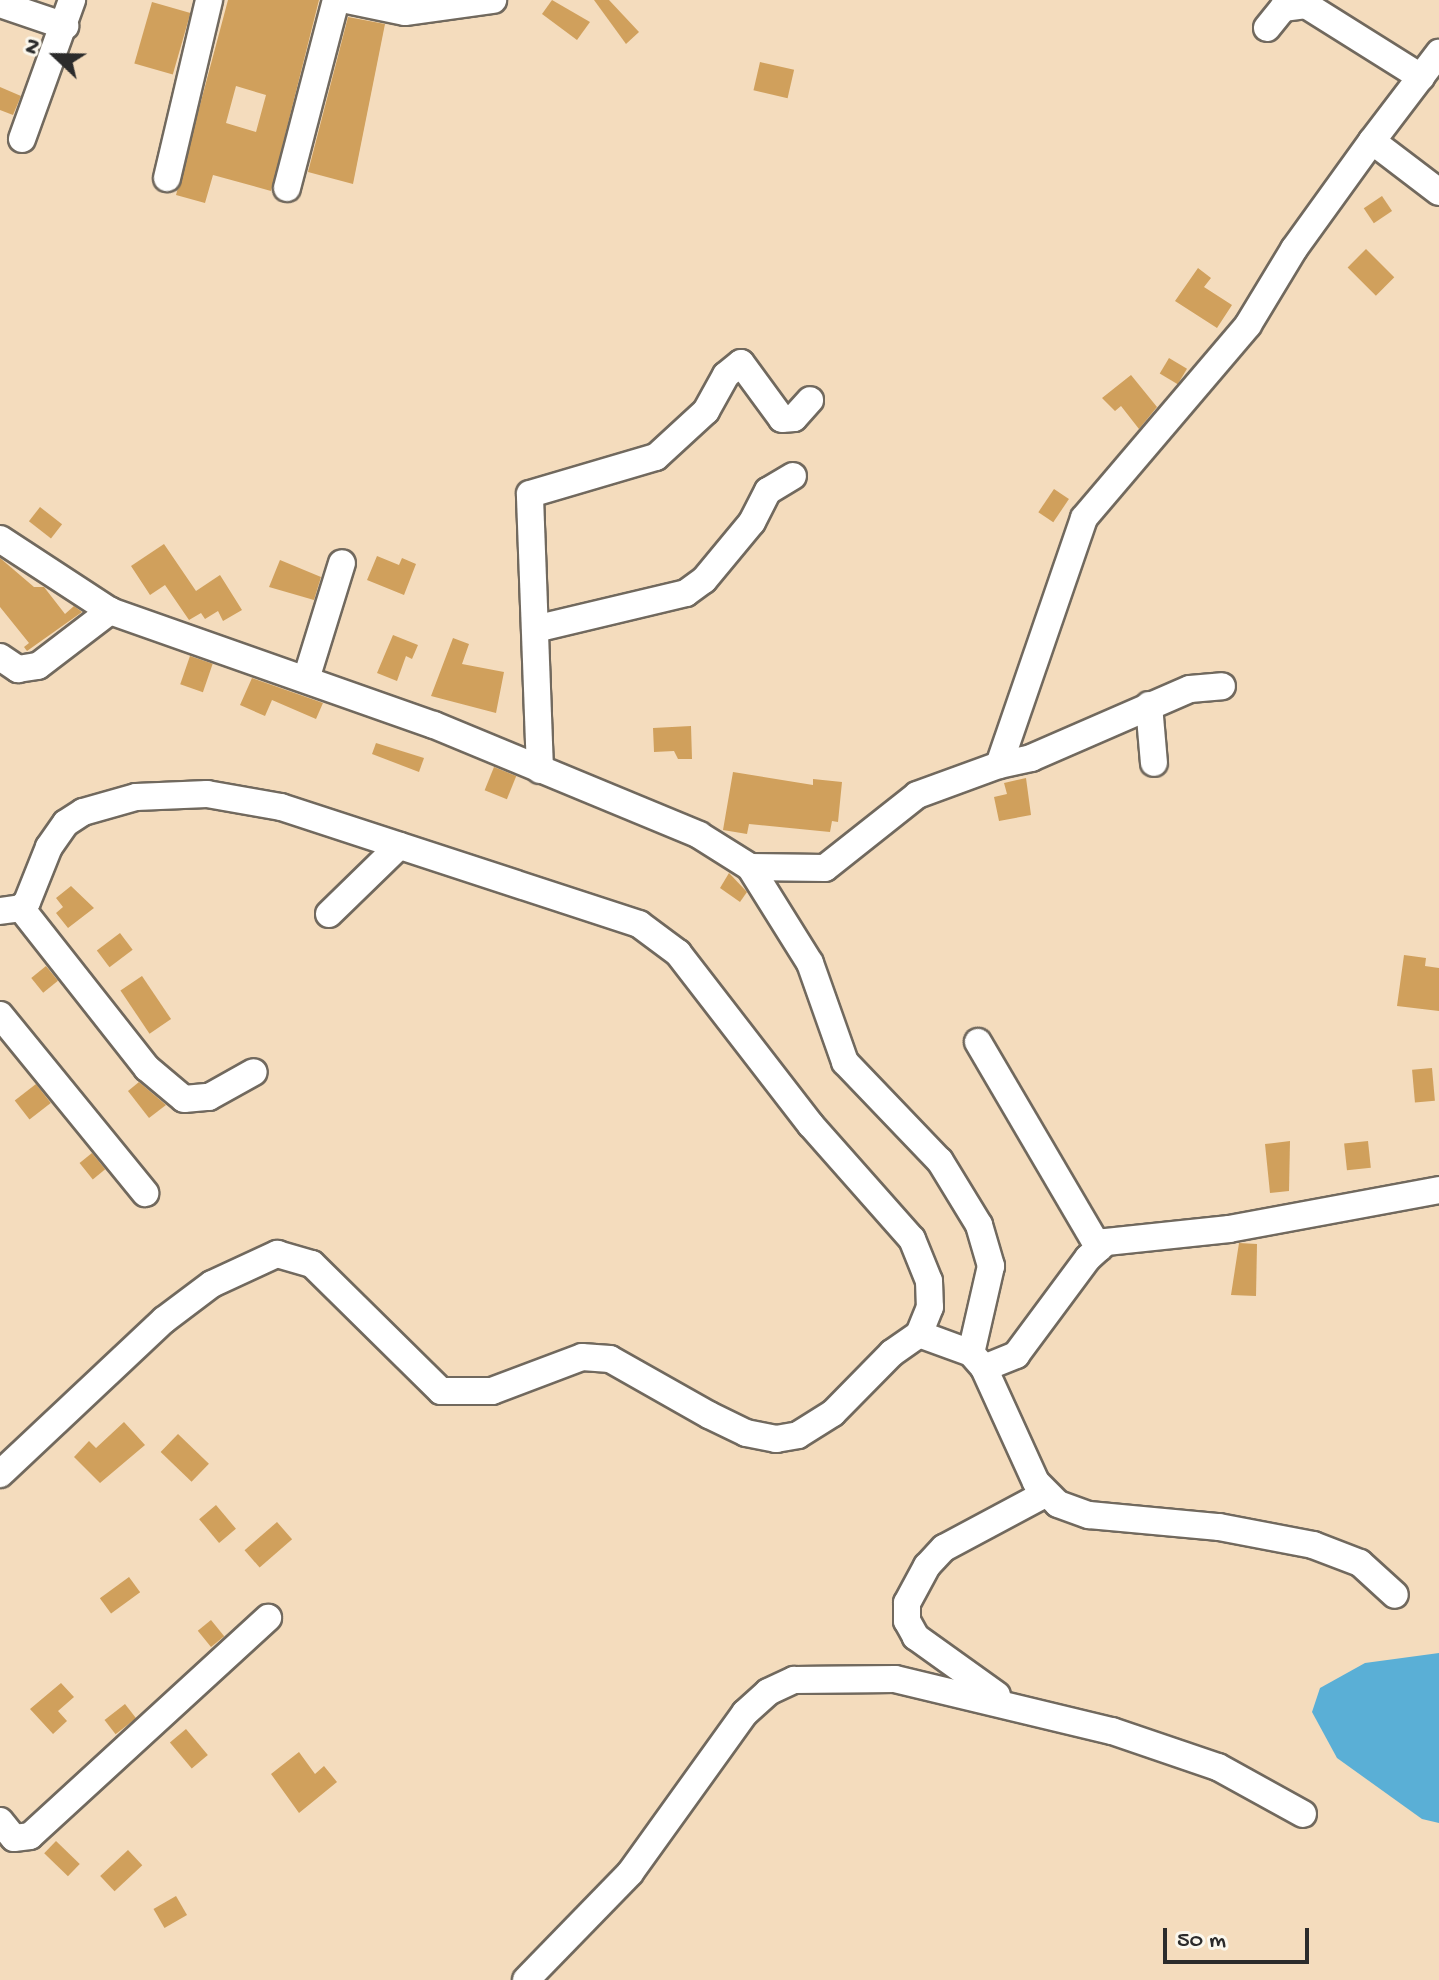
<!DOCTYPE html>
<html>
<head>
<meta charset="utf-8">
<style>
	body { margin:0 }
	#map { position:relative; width:1439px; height:1980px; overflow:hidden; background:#f4dcbd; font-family:"Gochi Hand",sans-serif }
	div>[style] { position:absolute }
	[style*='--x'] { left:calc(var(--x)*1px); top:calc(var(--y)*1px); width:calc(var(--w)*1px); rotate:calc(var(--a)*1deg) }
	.water>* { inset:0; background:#5aafd6 }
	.building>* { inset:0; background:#d0a05c; transform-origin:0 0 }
	.roads { filter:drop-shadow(2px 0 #71695e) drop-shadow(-2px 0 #71695e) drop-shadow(0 2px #71695e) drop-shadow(0 -2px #71695e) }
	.minor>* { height:26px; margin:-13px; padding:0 13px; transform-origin:13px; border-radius:13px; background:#fff }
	span { translate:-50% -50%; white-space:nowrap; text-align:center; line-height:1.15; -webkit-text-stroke:7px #fbf7ec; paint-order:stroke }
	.north { position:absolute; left:16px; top:16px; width:80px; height:80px; -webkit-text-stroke:6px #fbf7ec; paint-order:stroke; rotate:292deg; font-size:22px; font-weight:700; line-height:32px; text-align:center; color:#2b2b2b }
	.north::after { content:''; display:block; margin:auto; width:28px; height:36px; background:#2b2b2b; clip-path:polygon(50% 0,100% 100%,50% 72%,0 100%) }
	.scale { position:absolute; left:1163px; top:1928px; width:146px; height:36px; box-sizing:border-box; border:4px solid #2b2b2b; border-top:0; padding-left:10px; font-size:24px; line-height:28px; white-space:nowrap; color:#2b2b2b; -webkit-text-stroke:6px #fbf7ec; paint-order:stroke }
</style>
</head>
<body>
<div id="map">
	<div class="water">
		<i style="clip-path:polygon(1439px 1653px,1439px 1823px,1422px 1819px,1337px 1758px,1312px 1712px,1320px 1688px,1365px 1663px)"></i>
	</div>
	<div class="building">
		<i style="clip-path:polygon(evenodd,228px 0,319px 0,271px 191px,213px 175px,205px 203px,176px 195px,228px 0,236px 86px,266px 95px,256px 132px,226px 123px,236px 86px)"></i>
		<i style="clip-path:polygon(552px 0,590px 22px,577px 40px,542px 14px)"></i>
		<i style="clip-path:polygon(594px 0,609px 0,639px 32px,626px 44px)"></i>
		<i style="left:152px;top:2px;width:40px;height:64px;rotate:16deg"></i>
		<i style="clip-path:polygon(348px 17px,385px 24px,353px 184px,308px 172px)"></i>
		<i style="left:760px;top:62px;width:35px;height:29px;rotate:13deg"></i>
		<i style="clip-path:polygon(0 87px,21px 96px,13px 115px,0 110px)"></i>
		<i style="left:1382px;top:196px;width:18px;height:22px;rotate:56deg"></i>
		<i style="left:1366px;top:249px;width:40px;height:26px;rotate:45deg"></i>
		<i style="clip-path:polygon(1198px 268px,1211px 278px,1204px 287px,1232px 305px,1217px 328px,1175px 301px)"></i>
		<i style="left:1169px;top:358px;width:21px;height:18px;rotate:31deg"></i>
		<i style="clip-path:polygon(1131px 375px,1157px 407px,1139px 429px,1121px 406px,1115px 411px,1102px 398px)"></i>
		<i style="left:1054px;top:489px;width:18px;height:28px;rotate:34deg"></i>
		<i style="left:40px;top:507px;width:28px;height:18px;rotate:38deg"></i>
		<i style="clip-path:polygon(164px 544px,196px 591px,220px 575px,242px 610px,223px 621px,218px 611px,205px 619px,201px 613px,189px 620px,165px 585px,150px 595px,131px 566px)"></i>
		<i style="clip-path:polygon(377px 556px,399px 565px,402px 558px,416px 564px,404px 595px,367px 580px)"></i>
		<i style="clip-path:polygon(0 558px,34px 587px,44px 587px,65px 614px,74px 606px,82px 612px,27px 651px,24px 647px,29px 643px,0 607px)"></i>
		<i style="clip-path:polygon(280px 560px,321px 577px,314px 600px,269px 587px)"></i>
		<i style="clip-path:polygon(393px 635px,418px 645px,412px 659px,406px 656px,397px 681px,377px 673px)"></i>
		<i style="clip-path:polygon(453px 638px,469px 644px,462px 664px,504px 672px,496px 713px,431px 696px)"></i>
		<i style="left:190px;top:656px;width:24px;height:30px;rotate:19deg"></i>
		<i style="clip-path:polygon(252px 678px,323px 703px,316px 719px,272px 700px,265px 716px,240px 705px)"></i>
		<i style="clip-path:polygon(691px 726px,692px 759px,678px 759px,674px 751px,654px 752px,653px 728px)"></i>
		<i style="clip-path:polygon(376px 743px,424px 758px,419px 772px,372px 754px)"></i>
		<i style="left:494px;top:767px;width:24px;height:25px;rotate:22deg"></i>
		<i style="clip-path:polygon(733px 772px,813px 785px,813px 779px,842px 782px,838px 822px,832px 821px,830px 832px,749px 824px,747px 834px,723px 830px)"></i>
		<i style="clip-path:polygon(1026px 778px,1031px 815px,999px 821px,994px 797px,1007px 794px,1004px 783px)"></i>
		<i style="clip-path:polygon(729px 873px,747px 892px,740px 902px,720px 888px)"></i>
		<i style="clip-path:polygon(71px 886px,94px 908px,68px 928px,56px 913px,63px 907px,56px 898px)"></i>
		<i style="left:120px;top:933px;width:21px;height:29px;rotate:53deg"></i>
		<i style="clip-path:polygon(1404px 955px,1426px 958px,1425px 966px,1439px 968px,1439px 1011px,1397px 1006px)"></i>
		<i style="left:46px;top:966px;width:19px;height:19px;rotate:51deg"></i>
		<i style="left:142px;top:976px;width:52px;height:26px;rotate:56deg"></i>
		<i style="left:1432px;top:1068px;width:33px;height:20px;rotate:85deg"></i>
		<i style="clip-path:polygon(139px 1082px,166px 1105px,149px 1118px,128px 1091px)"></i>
		<i style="left:36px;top:1084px;width:24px;height:27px;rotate:52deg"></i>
		<i style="clip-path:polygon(1290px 1141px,1289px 1191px,1270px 1193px,1265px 1144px)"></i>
		<i style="left:1368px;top:1141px;width:27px;height:24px;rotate:84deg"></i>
		<i style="left:92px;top:1153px;width:21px;height:16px;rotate:51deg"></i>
		<i style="clip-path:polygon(1239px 1243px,1257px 1244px,1256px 1296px,1231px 1295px)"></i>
		<i style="clip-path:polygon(124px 1422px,145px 1445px,100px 1483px,74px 1457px,89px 1441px,96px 1448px)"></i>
		<i style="left:178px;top:1434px;width:43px;height:25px;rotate:44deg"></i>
		<i style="left:216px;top:1505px;width:31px;height:22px;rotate:50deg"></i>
		<i style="left:277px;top:1522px;width:23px;height:43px;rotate:49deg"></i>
		<i style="left:129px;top:1577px;width:19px;height:36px;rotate:54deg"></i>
		<i style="left:211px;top:1620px;width:21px;height:17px;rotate:51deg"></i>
		<i style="clip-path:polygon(61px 1683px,74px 1697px,58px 1711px,67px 1721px,53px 1734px,30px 1709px)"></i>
		<i style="left:125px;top:1704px;width:18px;height:26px;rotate:52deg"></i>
		<i style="left:186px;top:1729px;width:34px;height:21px;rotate:50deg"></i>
		<i style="clip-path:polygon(299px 1752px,315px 1774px,324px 1766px,337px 1782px,299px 1813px,271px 1774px)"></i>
		<i style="left:56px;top:1841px;width:33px;height:17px;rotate:44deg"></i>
		<i style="left:128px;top:1850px;width:21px;height:38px;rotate:47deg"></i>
		<i style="left:176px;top:1896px;width:22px;height:26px;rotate:60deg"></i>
	</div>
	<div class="roads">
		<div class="minor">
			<i style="--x:347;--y:0;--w:59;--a:11.7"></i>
			<i style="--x:405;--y:12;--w:89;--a:-7.8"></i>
			<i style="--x:0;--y:4;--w:69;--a:18.7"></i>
			<i style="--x:1267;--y:28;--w:26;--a:-51"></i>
			<i style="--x:1283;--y:8;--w:23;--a:-7"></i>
			<i style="--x:1306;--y:5;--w:136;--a:32.1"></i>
			<i style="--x:22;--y:139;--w:148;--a:-70.2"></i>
			<i style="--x:1372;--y:141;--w:111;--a:-52.7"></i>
			<i style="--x:167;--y:178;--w:183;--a:-76.7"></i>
			<i style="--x:287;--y:188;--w:194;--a:-75.4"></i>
			<i style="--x:0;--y:539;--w:131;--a:33.2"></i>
			<i style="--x:110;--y:611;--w:343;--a:19.4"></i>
			<i style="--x:434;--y:725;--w:287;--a:22.5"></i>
			<i style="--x:699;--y:835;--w:60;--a:32.1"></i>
			<i style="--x:750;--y:867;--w:113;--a:58"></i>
			<i style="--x:810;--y:963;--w:105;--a:70.5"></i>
			<i style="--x:845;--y:1062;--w:137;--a:46.2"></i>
			<i style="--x:940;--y:1161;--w:75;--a:58.6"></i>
			<i style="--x:979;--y:1225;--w:43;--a:73.7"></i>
			<i style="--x:991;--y:1266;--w:89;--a:102.9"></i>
			<i style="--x:971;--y:1353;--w:20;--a:49"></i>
			<i style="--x:984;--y:1368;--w:35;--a:-22"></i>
			<i style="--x:1016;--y:1355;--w:121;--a:-53.4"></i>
			<i style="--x:1088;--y:1258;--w:24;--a:-42"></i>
			<i style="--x:1106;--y:1242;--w:124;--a:-6"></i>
			<i style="--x:1229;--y:1229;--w:214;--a:-10.5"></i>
			<i style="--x:535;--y:629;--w:155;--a:-13.4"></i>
			<i style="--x:686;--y:593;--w:22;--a:-36"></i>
			<i style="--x:704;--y:580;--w:75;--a:-50.4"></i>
			<i style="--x:752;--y:522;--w:35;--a:-63"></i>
			<i style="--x:768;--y:491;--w:29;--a:-31"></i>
			<i style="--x:0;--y:657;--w:22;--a:34"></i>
			<i style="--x:18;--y:669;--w:20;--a:-9"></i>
			<i style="--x:38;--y:666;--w:91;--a:-37.4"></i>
			<i style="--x:307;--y:676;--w:118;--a:-72.8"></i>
			<i style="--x:1149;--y:705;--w:58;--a:85.1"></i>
			<i style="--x:999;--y:765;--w:33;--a:-12"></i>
			<i style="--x:1031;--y:758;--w:173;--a:-23.5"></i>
			<i style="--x:1190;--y:689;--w:32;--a:-5"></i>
			<i style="--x:540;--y:770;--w:276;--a:-92.1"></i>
			<i style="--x:530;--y:494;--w:131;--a:-16.4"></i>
			<i style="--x:656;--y:457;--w:68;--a:-42.6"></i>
			<i style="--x:706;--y:411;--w:41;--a:-60.9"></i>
			<i style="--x:726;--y:375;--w:19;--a:-39"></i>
			<i style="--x:741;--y:363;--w:69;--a:53.8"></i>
			<i style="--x:782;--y:419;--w:12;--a:-5"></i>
			<i style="--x:794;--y:418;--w:24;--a:-48"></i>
			<i style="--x:750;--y:867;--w:75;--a:0.8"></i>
			<i style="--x:825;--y:868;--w:117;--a:-38.4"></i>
			<i style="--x:917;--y:795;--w:87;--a:-20.1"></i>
			<i style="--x:999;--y:765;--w:261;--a:-71"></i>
			<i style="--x:1084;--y:518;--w:253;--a:-49.6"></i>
			<i style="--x:1248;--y:325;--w:89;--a:-58.8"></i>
			<i style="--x:1294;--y:249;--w:133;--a:-54.2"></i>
			<i style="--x:1372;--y:141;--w:84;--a:37.3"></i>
			<i style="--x:21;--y:908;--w:204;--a:51.8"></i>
			<i style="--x:147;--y:1068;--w:48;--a:40"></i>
			<i style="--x:184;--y:1099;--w:25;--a:-5"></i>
			<i style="--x:209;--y:1097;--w:51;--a:-29.1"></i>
			<i style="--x:0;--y:911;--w:21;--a:-8"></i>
			<i style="--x:21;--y:908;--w:8;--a:-45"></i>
			<i style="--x:27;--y:902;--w:59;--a:-68.2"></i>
			<i style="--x:49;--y:847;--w:29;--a:-55"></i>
			<i style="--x:66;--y:823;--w:20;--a:-33"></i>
			<i style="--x:83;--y:812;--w:55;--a:-15.8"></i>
			<i style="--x:136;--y:797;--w:71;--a:-2.4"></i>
			<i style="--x:207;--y:794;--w:75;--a:10"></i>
			<i style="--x:281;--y:807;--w:377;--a:18.1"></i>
			<i style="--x:639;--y:924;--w:49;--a:36.6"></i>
			<i style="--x:678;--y:953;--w:217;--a:52.3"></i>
			<i style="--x:811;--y:1125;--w:152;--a:48.5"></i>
			<i style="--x:912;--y:1239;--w:45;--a:68"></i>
			<i style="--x:929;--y:1281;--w:26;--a:88"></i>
			<i style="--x:930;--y:1307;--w:29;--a:112"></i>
			<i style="--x:329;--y:914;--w:98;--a:-44.2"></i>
			<i style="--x:0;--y:1015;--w:230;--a:50.8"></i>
			<i style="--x:978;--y:1042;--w:239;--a:59.6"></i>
			<i style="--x:984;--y:1368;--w:125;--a:65.5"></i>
			<i style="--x:1036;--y:1482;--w:31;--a:45"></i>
			<i style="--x:1058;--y:1504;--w:33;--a:20"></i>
			<i style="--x:1089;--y:1515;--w:131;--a:5.3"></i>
			<i style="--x:1219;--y:1527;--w:96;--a:10.8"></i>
			<i style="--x:1313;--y:1545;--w:50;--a:21"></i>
			<i style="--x:1360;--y:1563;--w:47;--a:42.4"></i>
			<i style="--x:0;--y:1474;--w:225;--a:-43.2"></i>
			<i style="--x:164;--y:1320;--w:60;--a:-36.9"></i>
			<i style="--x:212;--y:1284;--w:72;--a:-24.8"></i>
			<i style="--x:277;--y:1254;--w:36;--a:16"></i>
			<i style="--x:312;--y:1264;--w:181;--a:44.6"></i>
			<i style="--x:441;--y:1391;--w:51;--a:0"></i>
			<i style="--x:492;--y:1391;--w:96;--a:-20.7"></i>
			<i style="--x:582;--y:1357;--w:28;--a:4"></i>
			<i style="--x:610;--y:1359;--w:114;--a:29.5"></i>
			<i style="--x:709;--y:1415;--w:41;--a:25.9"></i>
			<i style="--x:746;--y:1433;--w:31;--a:11"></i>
			<i style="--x:776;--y:1439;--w:22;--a:-10"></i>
			<i style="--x:798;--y:1435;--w:41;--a:-32.2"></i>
			<i style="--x:833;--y:1413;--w:84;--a:-45.5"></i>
			<i style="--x:892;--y:1353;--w:33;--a:-35"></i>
			<i style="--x:919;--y:1334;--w:55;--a:20.1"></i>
			<i style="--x:997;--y:1695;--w:100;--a:-144.4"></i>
			<i style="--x:916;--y:1637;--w:18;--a:-119"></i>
			<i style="--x:907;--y:1621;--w:18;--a:-90"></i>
			<i style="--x:907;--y:1603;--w:42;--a:-61.6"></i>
			<i style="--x:927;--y:1566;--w:25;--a:-47"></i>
			<i style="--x:944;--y:1548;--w:115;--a:-28.1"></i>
			<i style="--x:0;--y:1821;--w:22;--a:51"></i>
			<i style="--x:14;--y:1838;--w:16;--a:-7"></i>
			<i style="--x:30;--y:1836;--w:323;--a:-42.5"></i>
			<i style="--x:526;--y:1980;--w:149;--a:-45.8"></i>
			<i style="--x:630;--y:1873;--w:197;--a:-54.3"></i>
			<i style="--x:745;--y:1713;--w:31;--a:-42"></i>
			<i style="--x:768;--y:1692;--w:29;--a:-25"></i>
			<i style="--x:794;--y:1680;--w:101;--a:-0.6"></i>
			<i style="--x:895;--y:1679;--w:223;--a:13.5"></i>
			<i style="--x:1112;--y:1731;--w:112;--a:18.8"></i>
			<i style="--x:1218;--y:1767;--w:97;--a:28.9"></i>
		</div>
	</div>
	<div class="north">N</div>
	<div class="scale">50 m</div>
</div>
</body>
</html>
